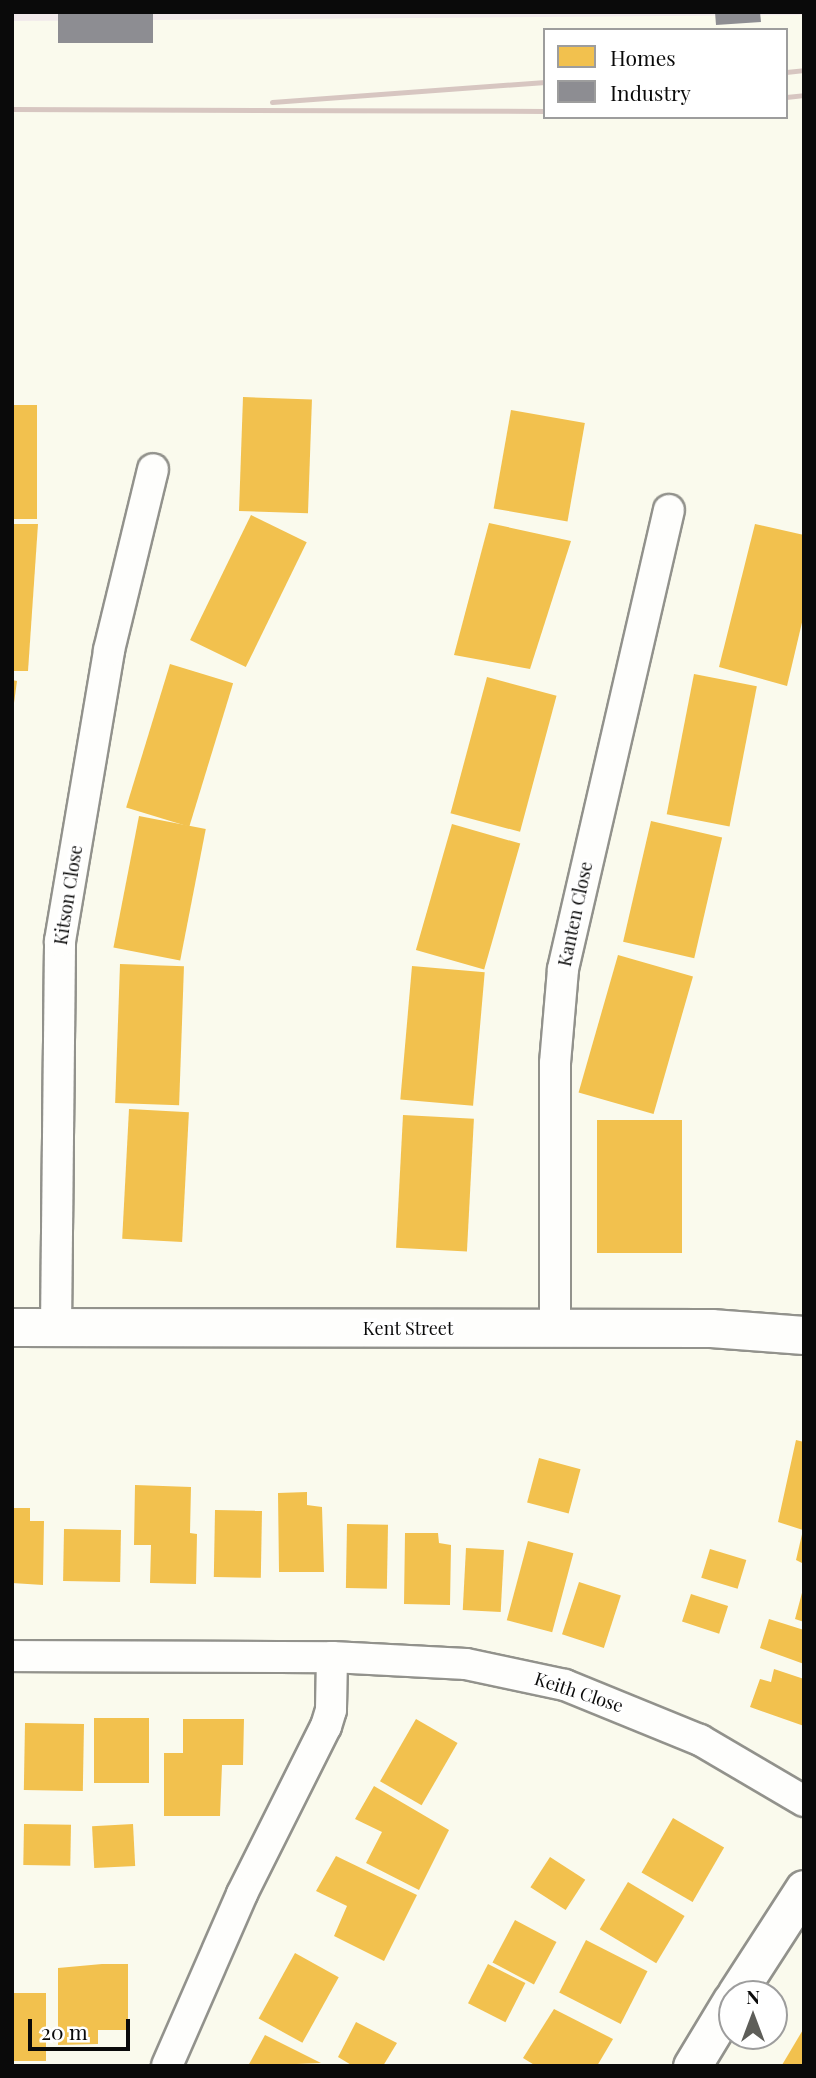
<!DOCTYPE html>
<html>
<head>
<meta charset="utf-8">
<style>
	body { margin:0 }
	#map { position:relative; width:816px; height:2078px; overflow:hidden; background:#fafaed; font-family:"Playfair Display",serif }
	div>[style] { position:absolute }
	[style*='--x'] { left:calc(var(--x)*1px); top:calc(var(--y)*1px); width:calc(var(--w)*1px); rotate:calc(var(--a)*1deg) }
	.industrial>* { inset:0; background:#f1eaeb }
	.homes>* { inset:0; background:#f2c14e; transform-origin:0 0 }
	.industry>* { inset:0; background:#8d8d92; transform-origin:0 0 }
	.roads { filter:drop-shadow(2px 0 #92928c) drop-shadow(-2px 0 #92928c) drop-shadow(0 2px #92928c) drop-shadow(0 -2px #92928c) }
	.minor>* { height:30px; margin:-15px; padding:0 15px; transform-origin:15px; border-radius:15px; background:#fefefc }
	.tertiary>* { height:37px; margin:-18.5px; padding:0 18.5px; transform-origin:18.5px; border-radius:18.5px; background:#fefefc }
	.rail>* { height:5px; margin:-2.5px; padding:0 2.5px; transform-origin:2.5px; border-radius:2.5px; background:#d7c6c1 }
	span { translate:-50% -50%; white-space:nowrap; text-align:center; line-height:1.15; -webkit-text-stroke:7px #fff; paint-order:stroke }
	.street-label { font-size:18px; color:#0a0a0a }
	.frame { position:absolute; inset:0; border:14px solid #0a0a0a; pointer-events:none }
	.legend { position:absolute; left:543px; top:28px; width:245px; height:91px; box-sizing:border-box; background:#fff; border:2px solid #9d9d9d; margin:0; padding:9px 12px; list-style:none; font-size:21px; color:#0a0a0a }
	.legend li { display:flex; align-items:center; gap:14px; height:35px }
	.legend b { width:35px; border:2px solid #9d9d9d }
	.north { position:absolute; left:718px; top:1980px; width:70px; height:70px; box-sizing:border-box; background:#fff; border:2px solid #9d9d9d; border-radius:50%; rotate:0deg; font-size:19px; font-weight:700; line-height:28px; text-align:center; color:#0a0a0a }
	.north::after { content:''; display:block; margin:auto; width:24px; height:32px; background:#5e5e59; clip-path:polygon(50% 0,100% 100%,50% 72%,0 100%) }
	.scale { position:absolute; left:28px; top:2019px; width:102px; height:32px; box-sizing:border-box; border:4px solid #0a0a0a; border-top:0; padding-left:9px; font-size:21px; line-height:24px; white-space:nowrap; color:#0a0a0a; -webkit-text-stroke:5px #fff; paint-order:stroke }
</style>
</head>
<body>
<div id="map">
	<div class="industrial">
		<i style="clip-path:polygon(12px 12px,804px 12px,804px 15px,12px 21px)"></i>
	</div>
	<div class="homes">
		<i style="left:243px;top:397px;width:69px;height:114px;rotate:2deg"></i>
		<i style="left:12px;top:405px;width:25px;height:114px"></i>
		<i style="left:511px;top:410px;width:75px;height:100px;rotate:10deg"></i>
		<i style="left:251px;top:515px;width:62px;height:139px;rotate:26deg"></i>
		<i style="clip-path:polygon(489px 523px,571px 541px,530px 669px,454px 655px)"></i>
		<i style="clip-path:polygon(12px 524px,38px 524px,28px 671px,12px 671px)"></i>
		<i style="clip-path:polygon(755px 524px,804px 535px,804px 614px,787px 686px,719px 667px)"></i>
		<i style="left:170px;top:664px;width:66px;height:150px;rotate:17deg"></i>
		<i style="left:694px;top:674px;width:64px;height:143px;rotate:11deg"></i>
		<i style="left:487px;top:677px;width:72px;height:141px;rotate:15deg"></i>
		<i style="clip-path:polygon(12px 680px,17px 681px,14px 703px,12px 703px)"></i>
		<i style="left:139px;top:816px;width:68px;height:134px;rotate:11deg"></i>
		<i style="left:651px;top:821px;width:73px;height:124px;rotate:13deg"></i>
		<i style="left:452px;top:824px;width:71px;height:131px;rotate:16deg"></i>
		<i style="left:618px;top:955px;width:78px;height:143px;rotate:16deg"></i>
		<i style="left:120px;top:964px;width:64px;height:139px;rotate:2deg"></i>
		<i style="left:412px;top:966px;width:73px;height:134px;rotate:5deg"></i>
		<i style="left:129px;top:1109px;width:60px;height:130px;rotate:3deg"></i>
		<i style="left:403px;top:1115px;width:71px;height:133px;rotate:3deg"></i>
		<i style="left:597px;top:1120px;width:85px;height:133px"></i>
		<i style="clip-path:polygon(796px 1440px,804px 1442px,804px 1564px,796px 1560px,803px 1530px,778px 1522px)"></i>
		<i style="left:539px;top:1458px;width:43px;height:46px;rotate:15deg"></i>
		<i style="clip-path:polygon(135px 1485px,191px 1487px,190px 1533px,197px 1534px,196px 1584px,150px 1583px,151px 1545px,134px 1545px)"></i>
		<i style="clip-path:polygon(307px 1492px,307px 1505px,322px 1507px,324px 1572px,279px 1572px,278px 1493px)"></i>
		<i style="clip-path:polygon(12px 1508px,30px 1508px,30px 1521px,44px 1521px,43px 1585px,12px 1583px)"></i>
		<i style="left:215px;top:1510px;width:47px;height:67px;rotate:1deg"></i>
		<i style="left:347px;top:1524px;width:41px;height:64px;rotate:1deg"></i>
		<i style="left:64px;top:1529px;width:57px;height:52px;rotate:1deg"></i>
		<i style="clip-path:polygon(405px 1533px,438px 1533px,439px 1543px,451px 1545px,450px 1605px,404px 1604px)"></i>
		<i style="left:528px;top:1541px;width:47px;height:82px;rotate:15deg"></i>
		<i style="left:466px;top:1548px;width:38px;height:62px;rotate:3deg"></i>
		<i style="left:710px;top:1549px;width:38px;height:30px;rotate:17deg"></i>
		<i style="left:579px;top:1582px;width:44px;height:55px;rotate:18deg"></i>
		<i style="clip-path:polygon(803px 1589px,804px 1589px,804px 1622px,795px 1619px)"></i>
		<i style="left:691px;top:1594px;width:39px;height:29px;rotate:18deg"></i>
		<i style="clip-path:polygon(769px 1619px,804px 1630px,804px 1664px,760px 1648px)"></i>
		<i style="clip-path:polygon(774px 1669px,804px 1679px,804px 1726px,750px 1707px,760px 1679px,771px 1682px)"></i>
		<i style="left:94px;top:1718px;width:55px;height:65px"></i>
		<i style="clip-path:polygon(183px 1719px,244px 1719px,243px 1765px,222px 1765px,220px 1816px,164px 1816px,164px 1753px,183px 1753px)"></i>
		<i style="left:416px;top:1719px;width:48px;height:72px;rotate:30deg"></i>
		<i style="left:25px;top:1723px;width:59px;height:67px;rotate:1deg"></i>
		<i style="clip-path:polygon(374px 1786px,449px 1830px,419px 1890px,366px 1863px,382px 1832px,355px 1819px)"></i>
		<i style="left:673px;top:1818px;width:59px;height:63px;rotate:30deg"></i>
		<i style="left:24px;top:1824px;width:47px;height:41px;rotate:1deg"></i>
		<i style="left:133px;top:1824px;width:42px;height:41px;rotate:87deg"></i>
		<i style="clip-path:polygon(336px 1856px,417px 1895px,384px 1961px,334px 1936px,347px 1906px,316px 1891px)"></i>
		<i style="left:550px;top:1857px;width:42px;height:36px;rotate:33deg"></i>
		<i style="left:628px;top:1882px;width:66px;height:55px;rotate:31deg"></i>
		<i style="left:515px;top:1920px;width:47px;height:48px;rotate:28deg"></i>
		<i style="left:586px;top:1940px;width:69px;height:59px;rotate:27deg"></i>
		<i style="left:295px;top:1953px;width:50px;height:75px;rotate:29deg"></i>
		<i style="clip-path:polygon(102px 1964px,128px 1964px,128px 2030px,98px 2030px,98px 2044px,58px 2045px,58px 1968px)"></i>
		<i style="left:488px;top:1964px;width:42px;height:44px;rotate:27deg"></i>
		<i style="left:12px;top:1993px;width:34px;height:68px"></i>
		<i style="clip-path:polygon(554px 2009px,613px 2039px,597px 2066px,536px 2066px,523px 2058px)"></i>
		<i style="clip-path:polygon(356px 2022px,397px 2043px,383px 2066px,353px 2066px,338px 2057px)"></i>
		<i style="clip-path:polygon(804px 2028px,804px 2066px,784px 2066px,782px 2065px)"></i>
		<i style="clip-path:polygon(265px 2035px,321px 2063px,248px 2066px)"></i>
	</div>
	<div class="industry">
		<i style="left:58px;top:12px;width:95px;height:31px"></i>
		<i style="clip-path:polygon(715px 12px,760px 12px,761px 22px,716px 25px)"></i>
	</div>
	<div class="roads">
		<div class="minor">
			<i style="--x:555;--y:1327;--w:264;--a:-90"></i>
			<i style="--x:555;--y:1063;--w:94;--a:-85.1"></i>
			<i style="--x:563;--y:969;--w:471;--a:-77"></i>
			<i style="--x:56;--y:1328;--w:387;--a:-89.4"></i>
			<i style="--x:60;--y:941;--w:295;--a:-80.4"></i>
			<i style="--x:109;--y:650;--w:186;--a:-76.3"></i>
			<i style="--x:12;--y:1656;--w:320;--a:0.2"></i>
			<i style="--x:332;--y:1657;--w:53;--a:91.1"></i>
			<i style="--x:331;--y:1710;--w:17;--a:107"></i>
			<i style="--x:326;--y:1726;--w:188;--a:116.6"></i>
			<i style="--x:242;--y:1894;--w:188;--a:113.6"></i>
			<i style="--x:332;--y:1657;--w:134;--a:3"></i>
			<i style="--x:466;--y:1664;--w:101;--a:12"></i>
			<i style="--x:565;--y:1685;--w:146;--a:22.2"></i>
			<i style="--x:700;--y:1740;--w:121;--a:30.4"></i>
		</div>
		<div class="tertiary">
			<i style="--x:12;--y:1327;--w:699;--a:0.08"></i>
			<i style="--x:711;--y:1328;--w:93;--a:4.3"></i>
			<i style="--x:736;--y:1994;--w:125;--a:-57.1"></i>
			<i style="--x:692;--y:2066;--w:77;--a:-58.8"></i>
		</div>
	</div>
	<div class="rail">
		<i style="--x:786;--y:72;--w:18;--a:-6"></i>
		<i style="--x:786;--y:97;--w:18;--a:-6"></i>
		<i style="--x:272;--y:102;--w:274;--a:-4.2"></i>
		<i style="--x:12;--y:109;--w:533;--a:0.21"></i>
	</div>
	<div class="street-label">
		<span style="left:68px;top:895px;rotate:-81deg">Kitson Close</span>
		<span style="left:575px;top:914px;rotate:-78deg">Kanten Close</span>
		<span style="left:408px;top:1328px">Kent Street</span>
		<span style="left:579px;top:1692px;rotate:18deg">Keith Close</span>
	</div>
	<div class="frame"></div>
	<ul class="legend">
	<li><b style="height:19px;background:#f2c14e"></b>Homes</li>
	<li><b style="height:19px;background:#8d8d92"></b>Industry</li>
	</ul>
	<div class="north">N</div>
	<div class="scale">20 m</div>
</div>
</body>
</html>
